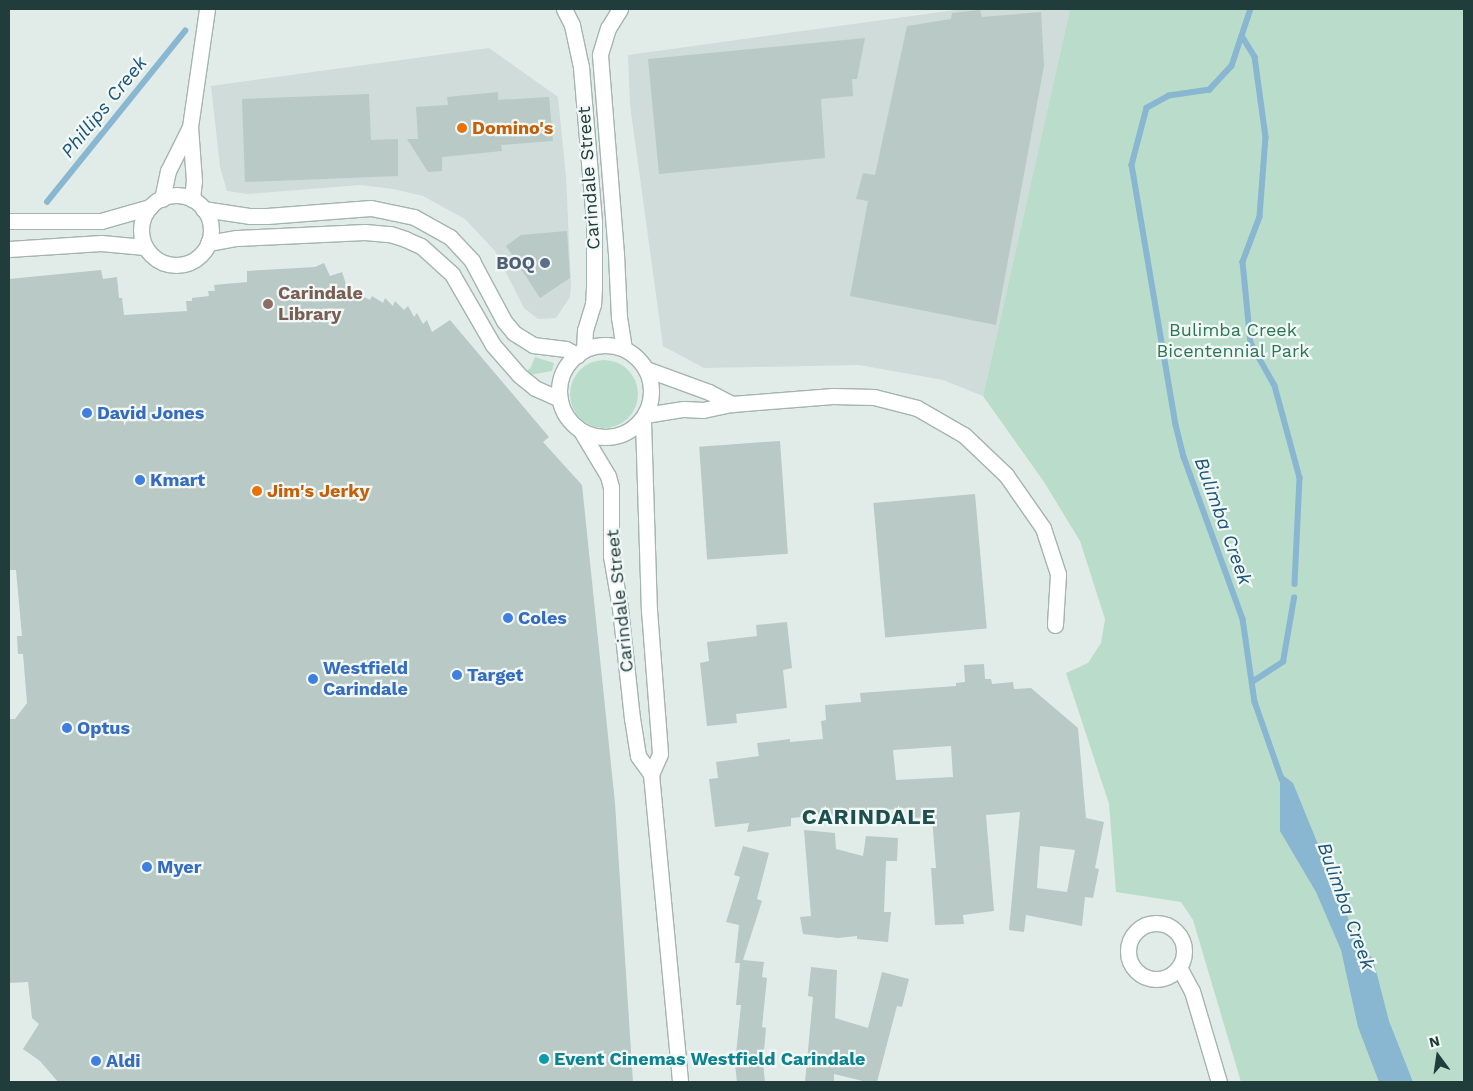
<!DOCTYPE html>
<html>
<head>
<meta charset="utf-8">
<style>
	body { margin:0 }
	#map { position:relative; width:1473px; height:1091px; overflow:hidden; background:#e1ece9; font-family:"Work Sans",sans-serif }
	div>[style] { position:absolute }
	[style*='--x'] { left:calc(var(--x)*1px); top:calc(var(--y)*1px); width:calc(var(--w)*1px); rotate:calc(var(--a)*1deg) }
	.built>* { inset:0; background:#cfdcd9 }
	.green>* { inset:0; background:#baddcb }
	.round { border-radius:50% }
	.water>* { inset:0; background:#89b6d1 }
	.stream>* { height:5.5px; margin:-2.75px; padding:0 2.75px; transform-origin:2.75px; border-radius:2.75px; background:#89b6d1 }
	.building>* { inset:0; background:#b9c9c6; transform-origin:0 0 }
	.roads { filter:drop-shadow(1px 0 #a4b4b1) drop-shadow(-1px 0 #a4b4b1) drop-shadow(0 1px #a4b4b1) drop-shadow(0 -1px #a4b4b1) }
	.minor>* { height:15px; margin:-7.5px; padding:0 7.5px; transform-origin:7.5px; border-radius:7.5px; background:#fff }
	.minor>.ring { margin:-7.5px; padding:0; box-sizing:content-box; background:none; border:15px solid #fff; border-radius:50% }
	.dots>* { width:14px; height:14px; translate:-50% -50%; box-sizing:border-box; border:2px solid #f2f8f6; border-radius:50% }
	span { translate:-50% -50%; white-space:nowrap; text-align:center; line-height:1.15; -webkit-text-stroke:4.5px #f2f8f6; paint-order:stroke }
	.food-label { font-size:18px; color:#c56008; font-weight:700 }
	.left { translate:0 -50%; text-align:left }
	.street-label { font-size:18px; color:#213d3b }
	.service-label { font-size:18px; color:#4e5e75; font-weight:700 }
	.right { translate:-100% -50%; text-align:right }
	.education-label { font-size:18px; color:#785e54; font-weight:700 }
	.park-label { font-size:18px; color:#2b7457 }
	.shop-label { font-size:18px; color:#366cbe; font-weight:700 }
	.culture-label { font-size:18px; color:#0d838f; font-weight:700 }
	.water-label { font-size:19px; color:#1b5479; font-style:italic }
	.district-label { font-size:22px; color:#1d4f4e; font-weight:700; letter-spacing:1px }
	.frame { position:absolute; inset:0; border:10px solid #213d3b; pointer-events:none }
	.north { position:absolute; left:1413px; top:1031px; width:50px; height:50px; -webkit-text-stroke:4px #f2f8f6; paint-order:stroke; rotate:346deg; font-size:14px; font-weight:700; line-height:20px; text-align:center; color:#213d3b }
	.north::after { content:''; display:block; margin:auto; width:18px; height:22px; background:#213d3b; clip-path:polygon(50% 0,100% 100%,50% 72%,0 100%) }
</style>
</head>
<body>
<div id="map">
	<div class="built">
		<i style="clip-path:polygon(963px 9px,1070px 9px,983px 396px,943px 380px,859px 365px,704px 368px,663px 346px,630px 105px,628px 55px)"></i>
		<i style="clip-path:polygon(489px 48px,558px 97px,566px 177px,571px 284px,570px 297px,556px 318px,538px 319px,524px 308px,495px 251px,465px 219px,423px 196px,393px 189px,360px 185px,248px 194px,227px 191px,220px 167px,211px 86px)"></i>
	</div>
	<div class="green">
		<i style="clip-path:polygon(1070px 9px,1464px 9px,1464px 1082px,1241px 1082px,1193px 920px,1181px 902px,1116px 892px,1109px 804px,1066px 673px,1088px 663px,1101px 643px,1105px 619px,1080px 541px,1044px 482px,983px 396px)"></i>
		<i style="clip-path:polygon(535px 357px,554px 363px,552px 371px,530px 375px,526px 372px,531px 367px)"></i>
		<i class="round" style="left:570px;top:360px;width:68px;height:68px"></i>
	</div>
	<div class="water">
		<i style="clip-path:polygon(1280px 773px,1293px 783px,1357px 940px,1373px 959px,1389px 1021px,1413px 1082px,1379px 1082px,1358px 1027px,1341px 950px,1316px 892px,1280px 831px)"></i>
	</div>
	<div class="stream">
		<i style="--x:1251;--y:9;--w:60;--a:108.4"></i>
		<i style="--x:1232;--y:66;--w:33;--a:133"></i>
		<i style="--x:1210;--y:90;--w:41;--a:171.7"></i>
		<i style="--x:1169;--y:96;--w:25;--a:151"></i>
		<i style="--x:1147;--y:108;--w:59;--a:104.7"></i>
		<i style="--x:1132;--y:165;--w:264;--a:80.4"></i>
		<i style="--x:1176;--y:425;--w:33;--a:76"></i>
		<i style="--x:1184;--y:457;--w:172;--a:70"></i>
		<i style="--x:1243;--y:619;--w:84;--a:81.8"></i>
		<i style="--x:1255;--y:702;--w:82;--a:70.7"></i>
		<i style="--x:1242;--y:36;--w:25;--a:58"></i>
		<i style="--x:1255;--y:57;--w:81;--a:82.2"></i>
		<i style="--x:1266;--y:137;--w:80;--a:94.3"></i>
		<i style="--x:1260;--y:217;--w:48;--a:110.7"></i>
		<i style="--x:1243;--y:262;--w:81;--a:84.4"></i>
		<i style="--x:1251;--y:343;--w:49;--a:60.8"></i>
		<i style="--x:1275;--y:386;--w:95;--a:74.8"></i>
		<i style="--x:1300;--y:478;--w:106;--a:92.7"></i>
		<i style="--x:47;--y:202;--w:220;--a:-51.1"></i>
		<i style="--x:1252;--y:682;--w:37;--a:-33"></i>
		<i style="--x:1283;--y:662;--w:65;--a:-80.2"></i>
	</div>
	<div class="building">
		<i style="clip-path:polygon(980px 10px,982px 17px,1041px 12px,1044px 66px,996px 325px,850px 296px,868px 201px,856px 199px,863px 173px,875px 175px,907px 26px,951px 19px,952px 13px)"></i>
		<i style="clip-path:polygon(865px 38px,857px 79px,852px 79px,853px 96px,821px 99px,825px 158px,659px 174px,648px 59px)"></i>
		<i style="clip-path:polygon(498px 92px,498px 100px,549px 97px,553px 141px,501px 145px,502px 151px,442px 157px,442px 171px,428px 172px,407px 139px,418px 139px,416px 107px,448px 105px,447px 97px)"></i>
		<i style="clip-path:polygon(369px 94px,371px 140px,398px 139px,398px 176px,245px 182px,242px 99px)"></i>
		<i style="clip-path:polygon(567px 231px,570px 278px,540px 298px,506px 246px,521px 235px)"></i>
		<i style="clip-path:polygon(324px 263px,330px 276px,342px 272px,347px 287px,370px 300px,372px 296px,383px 303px,385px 298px,393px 306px,395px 301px,404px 310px,408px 306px,414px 317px,417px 313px,423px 324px,427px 320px,432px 332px,450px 320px,549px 437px,543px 442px,582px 485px,615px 803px,633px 1082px,58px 1082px,40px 1061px,23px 1049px,39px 1024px,32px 1018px,28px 982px,9px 983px,9px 719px,15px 719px,27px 703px,23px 654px,18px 654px,17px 636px,22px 636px,16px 570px,9px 570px,9px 279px,101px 270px,103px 279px,117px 277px,119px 298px,122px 298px,124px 315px,187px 311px,186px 301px,192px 301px,192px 298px,209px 296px,208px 291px,215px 291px,214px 285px,247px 282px,247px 271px,315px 267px)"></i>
		<i style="left:780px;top:441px;width:113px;height:81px;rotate:86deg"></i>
		<i style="left:975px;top:494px;width:135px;height:102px;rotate:85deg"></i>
		<i style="clip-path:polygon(787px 622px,792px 668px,783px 670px,787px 708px,736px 714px,737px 723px,707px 726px,700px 663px,709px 661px,707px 642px,757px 636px,756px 625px)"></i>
		<i style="clip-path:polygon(evenodd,984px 664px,985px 679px,991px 679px,992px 684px,1013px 682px,1014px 689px,1031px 688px,1078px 728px,1086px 818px,1104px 822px,1095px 868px,1099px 869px,1093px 898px,1085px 897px,1082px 926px,1026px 915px,1024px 932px,1009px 930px,1020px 812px,986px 815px,994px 911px,963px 915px,964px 924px,935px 925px,931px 868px,936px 868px,932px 817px,909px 818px,908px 808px,791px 818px,791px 826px,747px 832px,749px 823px,715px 827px,709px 779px,718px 778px,716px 762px,759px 756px,757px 743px,790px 739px,790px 742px,823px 739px,821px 721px,826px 720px,825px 705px,861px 702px,860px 693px,956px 686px,956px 683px,965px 682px,964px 665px,984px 664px,951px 746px,953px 777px,896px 780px,893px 750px,951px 746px,984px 664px,1040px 846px,1075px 850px,1067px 892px,1037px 888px,1040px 846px)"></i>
		<i style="clip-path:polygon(804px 830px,835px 833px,836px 849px,863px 856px,866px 836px,898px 838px,897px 861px,886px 861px,884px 912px,891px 912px,888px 942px,857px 939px,857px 936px,838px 938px,803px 934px,800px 917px,811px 916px)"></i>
		<i style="clip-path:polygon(743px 846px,769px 853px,757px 899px,762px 901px,743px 960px,764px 962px,762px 977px,767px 978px,762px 1027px,766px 1028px,763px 1063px,765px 1082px,737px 1082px,735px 1064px,741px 1005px,736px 1005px,740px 963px,735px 963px,739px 925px,726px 922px,740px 877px,734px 875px)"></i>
		<i style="clip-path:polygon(811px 967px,837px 970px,835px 1018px,868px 1028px,882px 972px,909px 979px,902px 1007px,897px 1006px,877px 1082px,867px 1082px,834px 1074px,834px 1082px,805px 1082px,813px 997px,808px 996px)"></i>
	</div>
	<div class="roads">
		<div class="minor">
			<i style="--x:564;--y:9;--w:18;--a:63"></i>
			<i style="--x:572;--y:25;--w:43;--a:77.9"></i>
			<i style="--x:581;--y:67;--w:156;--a:85.2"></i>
			<i style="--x:594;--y:222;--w:65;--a:90"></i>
			<i style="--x:594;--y:287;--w:17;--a:93"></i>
			<i style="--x:593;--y:304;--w:27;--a:107"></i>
			<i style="--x:585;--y:330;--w:20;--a:93"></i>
			<i style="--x:620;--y:9;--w:22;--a:122"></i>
			<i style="--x:608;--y:28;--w:28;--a:107"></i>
			<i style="--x:600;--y:55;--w:200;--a:85.4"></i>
			<i style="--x:616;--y:254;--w:63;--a:87.3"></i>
			<i style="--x:619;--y:317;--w:32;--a:81"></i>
			<i class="ring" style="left:141px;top:195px;width:55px;height:55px"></i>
			<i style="--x:162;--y:199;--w:29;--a:-78"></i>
			<i style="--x:168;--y:171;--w:47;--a:-63.4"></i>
			<i style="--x:192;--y:199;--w:18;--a:-84"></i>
			<i style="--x:194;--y:181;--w:54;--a:-94.2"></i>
			<i style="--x:190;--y:127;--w:119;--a:-81.8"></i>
			<i style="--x:203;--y:209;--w:48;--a:8.5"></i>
			<i style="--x:250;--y:216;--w:17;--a:0"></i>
			<i style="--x:267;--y:216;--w:104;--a:-4.4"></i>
			<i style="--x:371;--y:208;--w:44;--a:11.8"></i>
			<i style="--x:414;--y:217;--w:41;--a:29.1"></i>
			<i style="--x:450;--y:237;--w:33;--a:47"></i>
			<i style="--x:472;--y:261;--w:68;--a:61.9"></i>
			<i style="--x:504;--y:321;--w:16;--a:50"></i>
			<i style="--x:514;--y:333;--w:22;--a:32"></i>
			<i style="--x:533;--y:345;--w:33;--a:7"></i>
			<i style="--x:566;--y:349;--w:13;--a:29"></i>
			<i style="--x:9;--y:221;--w:92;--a:0"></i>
			<i style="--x:101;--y:221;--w:51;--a:-15.9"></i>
			<i style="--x:208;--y:243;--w:29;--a:-10"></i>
			<i style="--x:237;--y:238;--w:128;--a:-2.7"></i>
			<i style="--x:365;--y:232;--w:25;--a:5"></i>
			<i style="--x:390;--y:234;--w:16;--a:18"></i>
			<i style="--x:405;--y:239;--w:17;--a:24"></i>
			<i style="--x:421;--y:246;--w:42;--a:42.1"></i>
			<i style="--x:452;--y:274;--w:82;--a:60"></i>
			<i style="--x:493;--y:345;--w:40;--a:49"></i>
			<i style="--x:519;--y:375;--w:21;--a:39"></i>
			<i style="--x:535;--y:388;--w:27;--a:24"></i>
			<i style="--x:9;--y:249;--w:92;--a:-3.7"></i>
			<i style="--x:101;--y:243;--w:44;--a:5.2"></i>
			<i class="ring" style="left:559px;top:345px;width:77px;height:77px"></i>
			<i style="--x:646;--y:369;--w:67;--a:20.1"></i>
			<i style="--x:709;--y:392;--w:26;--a:28"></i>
			<i style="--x:645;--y:415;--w:39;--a:-9"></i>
			<i style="--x:684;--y:409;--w:19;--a:3"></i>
			<i style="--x:703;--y:410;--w:30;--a:-12"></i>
			<i style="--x:732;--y:404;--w:101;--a:-4.5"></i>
			<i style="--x:833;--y:396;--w:41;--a:1.4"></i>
			<i style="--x:874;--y:397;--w:44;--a:14.3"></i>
			<i style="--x:917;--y:408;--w:54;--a:29.9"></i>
			<i style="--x:964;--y:435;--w:58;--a:43.6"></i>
			<i style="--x:1006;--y:475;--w:65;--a:55.1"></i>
			<i style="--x:1043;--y:528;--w:48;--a:71.9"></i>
			<i style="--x:1058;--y:574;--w:51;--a:93.4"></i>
			<i style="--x:643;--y:421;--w:189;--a:88.2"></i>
			<i style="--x:649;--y:610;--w:144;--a:85.6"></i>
			<i style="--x:660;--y:754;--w:22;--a:114"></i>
			<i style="--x:651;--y:774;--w:309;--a:84.6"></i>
			<i style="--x:581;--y:431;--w:52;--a:59"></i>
			<i style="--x:608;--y:476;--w:11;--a:75"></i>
			<i style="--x:611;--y:487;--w:69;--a:90"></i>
			<i style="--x:611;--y:556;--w:53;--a:80.2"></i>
			<i style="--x:620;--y:608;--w:111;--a:83.8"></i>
			<i style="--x:632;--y:718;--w:38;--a:81"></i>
			<i style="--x:638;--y:756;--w:22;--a:54"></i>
			<i class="ring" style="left:1128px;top:923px;width:41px;height:41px"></i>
			<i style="--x:1179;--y:967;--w:27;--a:62"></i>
			<i style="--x:1192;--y:991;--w:95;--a:73.5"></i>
		</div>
	</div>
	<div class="dots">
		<i style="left:462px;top:128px;background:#e8710a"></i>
		<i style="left:545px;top:263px;background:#5c6f8a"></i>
		<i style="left:268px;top:304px;background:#8d6e63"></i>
		<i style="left:87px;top:413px;background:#3f7fe0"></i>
		<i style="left:140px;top:480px;background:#3f7fe0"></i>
		<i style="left:257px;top:491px;background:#e8710a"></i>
		<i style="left:508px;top:618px;background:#3f7fe0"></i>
		<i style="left:457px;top:675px;background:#3f7fe0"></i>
		<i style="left:313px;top:679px;background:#3f7fe0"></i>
		<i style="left:67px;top:728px;background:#3f7fe0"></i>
		<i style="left:147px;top:867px;background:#3f7fe0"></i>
		<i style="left:544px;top:1059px;background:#0f9aa8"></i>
		<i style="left:96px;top:1061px;background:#3f7fe0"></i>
	</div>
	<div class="food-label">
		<span class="left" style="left:472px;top:128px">Domino's</span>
		<span class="left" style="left:267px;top:491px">Jim's Jerky</span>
	</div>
	<div class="street-label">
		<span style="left:589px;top:178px;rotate:-94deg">Carindale Street</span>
		<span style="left:620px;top:601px;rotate:-96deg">Carindale Street</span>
	</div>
	<div class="service-label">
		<span class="right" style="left:535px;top:263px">BOQ</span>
	</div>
	<div class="education-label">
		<span class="left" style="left:278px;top:304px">Carindale<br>Library</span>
	</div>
	<div class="park-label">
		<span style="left:1233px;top:341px">Bulimba Creek<br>Bicentennial Park</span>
	</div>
	<div class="shop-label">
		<span class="left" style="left:97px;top:413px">David Jones</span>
		<span class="left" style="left:150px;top:480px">Kmart</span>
		<span class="left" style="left:518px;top:618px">Coles</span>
		<span class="left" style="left:323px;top:679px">Westfield<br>Carindale</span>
		<span class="left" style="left:467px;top:675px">Target</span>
		<span class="left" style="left:77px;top:728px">Optus</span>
		<span class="left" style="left:157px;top:867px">Myer</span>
		<span class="left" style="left:106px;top:1061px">Aldi</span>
	</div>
	<div class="culture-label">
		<span class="left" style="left:554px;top:1059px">Event Cinemas Westfield Carindale</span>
	</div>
	<div class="water-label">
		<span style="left:104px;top:107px;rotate:-51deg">Phillips Creek</span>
		<span style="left:1223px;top:521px;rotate:70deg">Bulimba Creek</span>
		<span style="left:1346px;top:906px;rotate:70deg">Bulimba Creek</span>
	</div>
	<div class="district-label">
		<span style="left:869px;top:817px">CARINDALE</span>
	</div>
	<div class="frame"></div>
	<div class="north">N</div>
</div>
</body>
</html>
